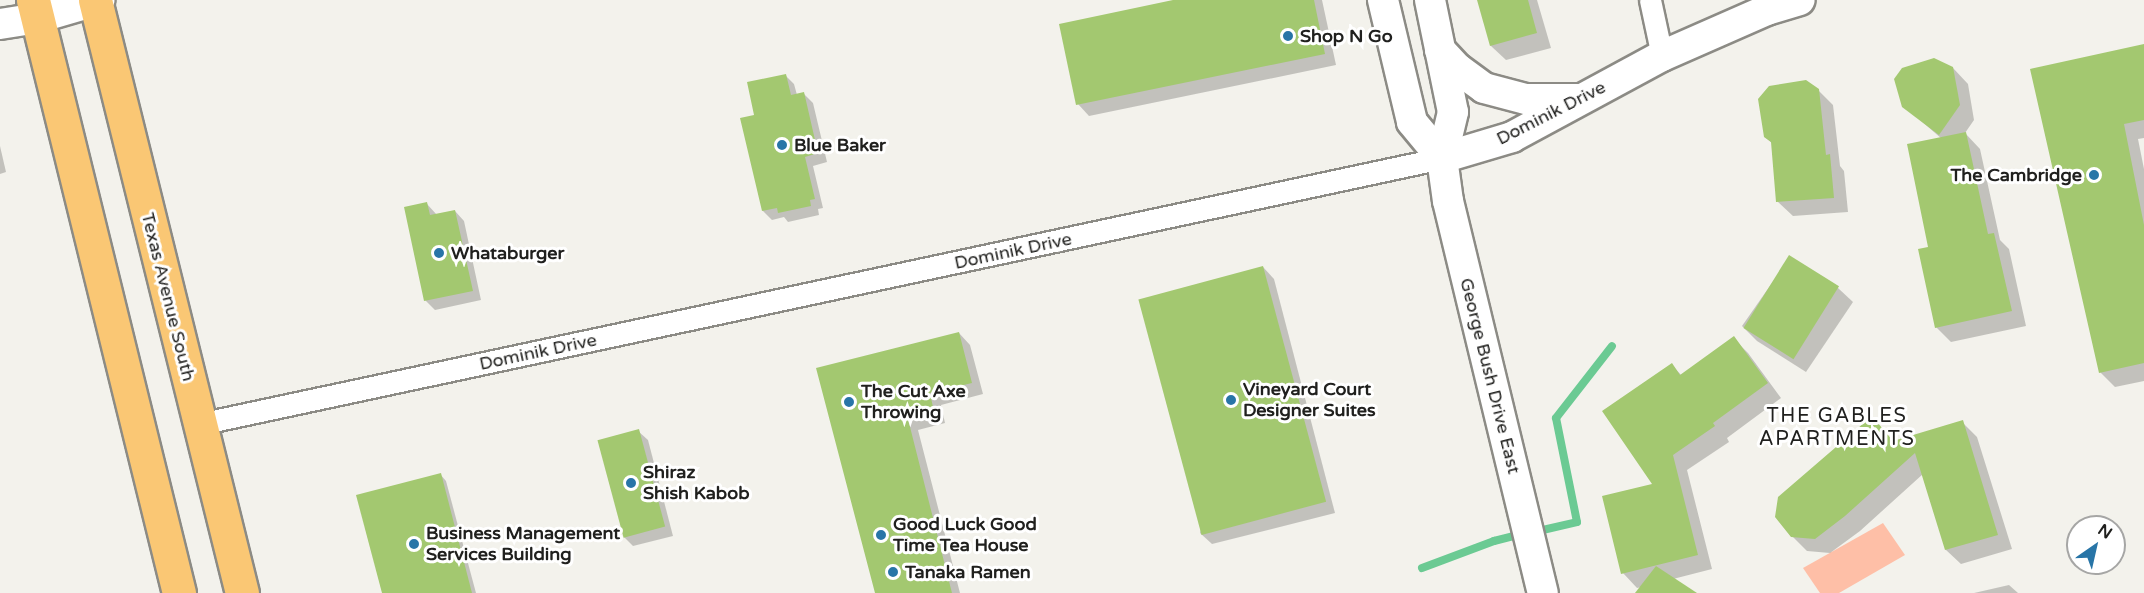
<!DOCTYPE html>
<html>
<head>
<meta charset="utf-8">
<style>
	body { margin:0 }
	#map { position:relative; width:2144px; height:593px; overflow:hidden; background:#f3f2ec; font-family:"Varela Round",sans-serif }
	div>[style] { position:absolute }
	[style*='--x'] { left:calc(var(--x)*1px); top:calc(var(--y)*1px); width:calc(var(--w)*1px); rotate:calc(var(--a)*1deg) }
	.green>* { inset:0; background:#febfa7 }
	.shadow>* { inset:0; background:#0003 }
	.stream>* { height:8px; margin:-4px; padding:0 4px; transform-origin:4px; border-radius:4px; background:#6bca93 }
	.building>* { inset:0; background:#a3c870; transform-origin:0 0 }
	.roads { filter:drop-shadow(2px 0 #8c8b85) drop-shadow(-2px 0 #8c8b85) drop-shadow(0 2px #8c8b85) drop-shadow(0 -2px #8c8b85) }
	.street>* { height:21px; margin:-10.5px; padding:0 10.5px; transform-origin:10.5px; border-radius:10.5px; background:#fff }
	.secondary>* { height:30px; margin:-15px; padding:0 15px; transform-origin:15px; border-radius:15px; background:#fff }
	.primary>* { height:33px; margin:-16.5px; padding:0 16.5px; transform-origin:16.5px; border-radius:16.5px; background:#fac774 }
	.dots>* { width:16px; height:16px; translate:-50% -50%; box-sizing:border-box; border:3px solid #fff; border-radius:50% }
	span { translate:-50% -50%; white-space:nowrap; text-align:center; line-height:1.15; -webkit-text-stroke:6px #fff; paint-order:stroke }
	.poi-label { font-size:18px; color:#20201e; font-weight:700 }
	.left { translate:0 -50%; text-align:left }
	.right { translate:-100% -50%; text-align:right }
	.street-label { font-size:18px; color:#20201e }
	.neighbourhood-label { font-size:20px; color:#20201e; letter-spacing:1.5px }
	.north { position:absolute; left:2066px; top:515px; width:60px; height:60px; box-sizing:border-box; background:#fff; border:2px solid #a6a6a5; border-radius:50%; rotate:34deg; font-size:16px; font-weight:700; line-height:24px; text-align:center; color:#20201e }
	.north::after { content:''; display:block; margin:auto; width:21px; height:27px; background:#2875a7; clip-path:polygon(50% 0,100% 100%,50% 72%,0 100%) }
</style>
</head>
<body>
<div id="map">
	<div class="green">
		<i style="clip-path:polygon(1883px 523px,1905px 555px,1839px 593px,1820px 593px,1803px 568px)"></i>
	</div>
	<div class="shadow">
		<i style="clip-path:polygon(1180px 0,1322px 0,1336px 65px,1089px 116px,1078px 104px)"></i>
		<i style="clip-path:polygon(1478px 0,1537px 0,1551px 48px,1506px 60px,1491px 46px)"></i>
		<i style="clip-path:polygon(2144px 46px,2144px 138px,2138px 139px,2144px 169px,2144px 381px,2115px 387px,2100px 372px,2032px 71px)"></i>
		<i style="clip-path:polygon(1953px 68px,1968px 84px,1974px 120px,1965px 133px,1980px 149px,2000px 240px,2009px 249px,2026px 326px,1951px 342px,1936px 327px,1930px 248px,1942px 139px,1904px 106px)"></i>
		<i style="clip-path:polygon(785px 75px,794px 84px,797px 95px,804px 94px,813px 103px,827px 162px,813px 166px,823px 208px,818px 209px,819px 215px,788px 222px,784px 217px,772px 220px,763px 211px,756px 116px)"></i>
		<i style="clip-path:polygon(1818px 90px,1833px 105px,1840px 166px,1844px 171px,1848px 212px,1793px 216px,1778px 202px,1773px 144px,1765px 137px)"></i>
		<i style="clip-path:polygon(0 146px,6px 172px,0 174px)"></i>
		<i style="clip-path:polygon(427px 204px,437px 215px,455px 211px,464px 221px,481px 300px,435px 310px,425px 300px)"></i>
		<i style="clip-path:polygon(1790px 257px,1838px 288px,1853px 302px,1806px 372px,1757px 341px,1742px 326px)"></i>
		<i style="clip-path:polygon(1263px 267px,1274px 279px,1335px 513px,1212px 544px,1200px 533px)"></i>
		<i style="clip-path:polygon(959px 333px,970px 345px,983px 394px,941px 405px,945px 423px,918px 430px,960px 593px,877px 593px,818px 369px)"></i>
		<i style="clip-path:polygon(1733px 338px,1748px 353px,1781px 398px,1727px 438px,1729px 442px,1687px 470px,1712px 569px,1673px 579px,1693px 593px,1637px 593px,1642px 587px,1637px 588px,1623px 573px,1654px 485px,1672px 365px,1682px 376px)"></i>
		<i style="clip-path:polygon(1872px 418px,1894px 442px,1962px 422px,1977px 437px,2012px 549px,1961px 564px,1946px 550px,1923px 474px,1860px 531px,1830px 553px,1807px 551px,1792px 536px)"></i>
		<i style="clip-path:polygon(638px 431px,648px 440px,673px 536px,633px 546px,624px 537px)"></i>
		<i style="clip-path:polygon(440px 474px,446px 481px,476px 593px,383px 593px)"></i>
		<i style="clip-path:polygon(2009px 585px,2018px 593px,1974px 593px)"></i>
	</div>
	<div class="stream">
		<i style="--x:1534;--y:532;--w:44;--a:-13.1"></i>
		<i style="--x:1577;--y:522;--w:106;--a:-101.4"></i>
		<i style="--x:1556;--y:418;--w:91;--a:-52.1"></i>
		<i style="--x:1422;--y:568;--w:77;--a:-20.6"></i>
		<i style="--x:1494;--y:541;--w:29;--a:-14"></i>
	</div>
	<div class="building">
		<i style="clip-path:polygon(1173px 0,1314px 0,1325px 54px,1076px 105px,1059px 24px)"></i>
		<i style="clip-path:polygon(1477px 0,1528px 0,1537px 33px,1490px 46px)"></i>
		<i style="clip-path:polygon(2144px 44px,2144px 120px,2124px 124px,2144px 225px,2144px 363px,2099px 373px,2030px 69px)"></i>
		<i style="clip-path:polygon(1934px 58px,1953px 67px,1960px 105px,1939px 135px,1902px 107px,1894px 79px,1902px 68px)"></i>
		<i style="clip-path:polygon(786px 74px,791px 95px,804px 92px,818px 153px,805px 157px,815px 199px,810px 200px,811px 206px,778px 213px,777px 208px,762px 211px,740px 118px,754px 115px,747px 82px)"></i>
		<i style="clip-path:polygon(1806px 80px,1819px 89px,1826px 155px,1830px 154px,1834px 198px,1776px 202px,1771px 142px,1764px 137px,1758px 99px,1769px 86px)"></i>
		<i style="clip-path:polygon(1966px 132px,1988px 234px,1994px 233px,2012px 311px,1935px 328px,1918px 249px,1928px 247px,1907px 144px)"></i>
		<i style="clip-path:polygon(427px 202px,430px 215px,455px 210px,473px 291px,424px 301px,404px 207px)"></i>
		<i style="left:1789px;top:255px;width:59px;height:86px;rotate:32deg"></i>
		<i style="left:1263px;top:266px;width:244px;height:129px;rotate:75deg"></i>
		<i style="clip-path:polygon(959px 332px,972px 383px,930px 393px,934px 412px,908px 419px,952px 593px,875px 593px,816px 368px)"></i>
		<i style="clip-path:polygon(1734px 336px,1768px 383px,1713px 423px,1715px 426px,1673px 455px,1698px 555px,1621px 574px,1602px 496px,1652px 484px,1602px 411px,1672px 363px,1680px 375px)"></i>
		<i style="clip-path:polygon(1872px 416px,1893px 441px,1963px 420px,1998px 535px,1945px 550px,1915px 453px,1845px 516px,1815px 539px,1791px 537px,1775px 517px,1778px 497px)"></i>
		<i style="left:639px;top:429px;width:101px;height:43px;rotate:75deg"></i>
		<i style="clip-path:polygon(441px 473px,472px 593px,382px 593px,356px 495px)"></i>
		<i style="clip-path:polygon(1656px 566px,1697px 593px,1635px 593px)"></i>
	</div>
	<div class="roads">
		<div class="street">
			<i style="--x:1650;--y:0;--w:57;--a:77.9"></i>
			<i style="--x:199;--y:424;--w:1271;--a:-12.08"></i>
		</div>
		<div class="secondary">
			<i style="--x:1383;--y:0;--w:125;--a:76.6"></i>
			<i style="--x:1412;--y:122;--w:47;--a:50.2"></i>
			<i style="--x:1430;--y:0;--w:114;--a:78.4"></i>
			<i style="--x:1453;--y:112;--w:47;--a:103.4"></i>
			<i style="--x:1442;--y:158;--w:43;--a:82.1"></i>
			<i style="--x:1448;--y:201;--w:403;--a:76.4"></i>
			<i style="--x:0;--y:24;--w:37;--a:-9"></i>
			<i style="--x:37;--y:18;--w:65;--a:-16.2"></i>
			<i style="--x:1440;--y:50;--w:26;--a:47"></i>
			<i style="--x:1458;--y:69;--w:32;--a:36"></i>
			<i style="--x:1484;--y:88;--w:43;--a:14.7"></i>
			<i style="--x:1526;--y:99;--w:51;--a:0"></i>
			<i style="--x:1442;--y:158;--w:73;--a:-16.7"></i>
			<i style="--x:1512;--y:137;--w:170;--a:-28.4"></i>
			<i style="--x:1662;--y:56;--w:115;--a:-23.7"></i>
			<i style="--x:1767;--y:10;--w:34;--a:-17"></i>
		</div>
		<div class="primary">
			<i style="--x:33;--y:0;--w:611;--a:76.17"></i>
			<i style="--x:95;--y:0;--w:611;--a:76.08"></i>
		</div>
	</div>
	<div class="dots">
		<i style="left:1288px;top:36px;background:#2875a7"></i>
		<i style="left:782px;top:145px;background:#2875a7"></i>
		<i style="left:2094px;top:175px;background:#2875a7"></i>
		<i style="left:439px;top:253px;background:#2875a7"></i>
		<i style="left:1231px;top:400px;background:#2875a7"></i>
		<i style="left:849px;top:402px;background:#2875a7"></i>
		<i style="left:631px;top:483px;background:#2875a7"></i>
		<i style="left:881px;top:535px;background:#2875a7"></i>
		<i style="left:414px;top:544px;background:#2875a7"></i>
		<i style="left:893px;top:572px;background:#2875a7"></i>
	</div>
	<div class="poi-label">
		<span class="left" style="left:1300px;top:36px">Shop N Go</span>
		<span class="left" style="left:794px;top:145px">Blue Baker</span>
		<span class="right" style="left:2082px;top:175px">The Cambridge</span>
		<span class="left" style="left:451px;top:253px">Whataburger</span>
		<span class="left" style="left:1243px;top:400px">Vineyard Court<br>Designer Suites</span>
		<span class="left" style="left:861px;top:402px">The Cut Axe<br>Throwing</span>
		<span class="left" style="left:643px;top:483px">Shiraz<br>Shish Kabob</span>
		<span class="left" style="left:893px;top:535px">Good Luck Good<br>Time Tea House</span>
		<span class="left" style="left:426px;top:544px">Business Management<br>Services Building</span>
		<span class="left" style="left:905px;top:572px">Tanaka Ramen</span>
	</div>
	<div class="street-label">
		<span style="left:1551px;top:113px;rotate:-27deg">Dominik Drive</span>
		<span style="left:1013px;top:251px;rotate:-12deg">Dominik Drive</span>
		<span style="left:168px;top:297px;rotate:76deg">Texas Avenue South</span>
		<span style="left:538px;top:352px;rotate:-12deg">Dominik Drive</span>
		<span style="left:1490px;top:376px;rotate:76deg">George Bush Drive East</span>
	</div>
	<div class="neighbourhood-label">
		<span style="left:1837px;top:428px">THE GABLES<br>APARTMENTS</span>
	</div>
	<div class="north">N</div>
</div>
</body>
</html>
